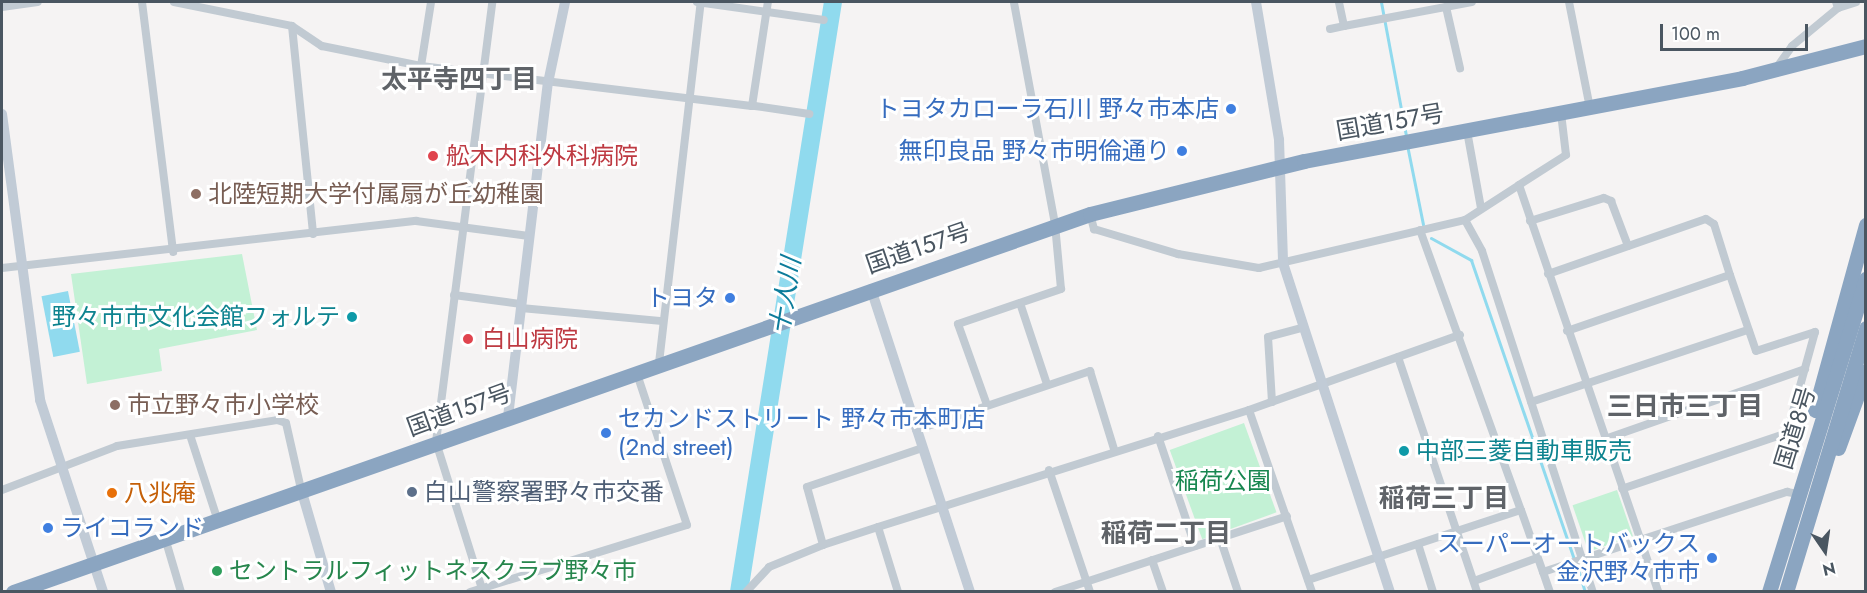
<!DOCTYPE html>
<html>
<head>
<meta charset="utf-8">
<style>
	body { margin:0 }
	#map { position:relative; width:1867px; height:593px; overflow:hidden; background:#f5f3f3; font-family:Jost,"Noto Sans JP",sans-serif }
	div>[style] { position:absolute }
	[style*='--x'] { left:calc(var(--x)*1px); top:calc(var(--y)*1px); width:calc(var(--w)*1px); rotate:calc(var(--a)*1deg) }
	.green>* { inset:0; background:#c3f1d5; transform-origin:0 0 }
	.water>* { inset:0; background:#90daee; transform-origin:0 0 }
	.stream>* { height:3px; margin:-1.5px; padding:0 1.5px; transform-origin:1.5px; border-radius:1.5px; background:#90daee }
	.river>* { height:18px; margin:-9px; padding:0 9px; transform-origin:9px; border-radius:9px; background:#90daee }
	.street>* { height:8px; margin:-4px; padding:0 4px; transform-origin:4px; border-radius:4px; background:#c1cad2 }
	.secondary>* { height:10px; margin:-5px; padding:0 5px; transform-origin:5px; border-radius:5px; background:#c1cbd6 }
	.highway>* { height:15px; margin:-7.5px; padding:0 7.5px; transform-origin:7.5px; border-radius:7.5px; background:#8ba5c1 }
	.dots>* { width:16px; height:16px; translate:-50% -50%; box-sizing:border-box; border:3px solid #fff; border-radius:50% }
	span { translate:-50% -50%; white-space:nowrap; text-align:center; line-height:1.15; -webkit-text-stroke:6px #fff; paint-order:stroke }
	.shop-label { font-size:24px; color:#366cbe }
	.right { translate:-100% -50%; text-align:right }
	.left { translate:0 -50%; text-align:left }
	.street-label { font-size:24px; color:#4a5661 }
	.health-label { font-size:24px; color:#be3a42 }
	.education-label { font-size:24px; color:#785e54 }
	.culture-label { font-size:24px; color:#0d838f }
	.park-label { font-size:24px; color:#17864f }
	.service-label { font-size:24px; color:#4e5e75 }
	.food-label { font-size:24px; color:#c56008 }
	.leisure-label { font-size:24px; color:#27864d }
	.neighbourhood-label { font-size:26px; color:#5f6368; font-weight:700 }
	.water-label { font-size:26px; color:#0c7c9b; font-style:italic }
	.frame { position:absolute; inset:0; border:3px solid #4a5661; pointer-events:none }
	.north { position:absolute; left:1795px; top:521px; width:60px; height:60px; -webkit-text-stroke:4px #fff; paint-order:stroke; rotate:167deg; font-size:16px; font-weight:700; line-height:24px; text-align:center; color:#4a5661 }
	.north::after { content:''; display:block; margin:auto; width:21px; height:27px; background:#4a5661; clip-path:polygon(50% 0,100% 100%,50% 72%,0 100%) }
	.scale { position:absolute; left:1660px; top:24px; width:148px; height:27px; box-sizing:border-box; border:3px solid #4a5661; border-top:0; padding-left:8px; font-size:18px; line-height:21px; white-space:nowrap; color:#4a5661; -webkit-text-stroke:4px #fff; paint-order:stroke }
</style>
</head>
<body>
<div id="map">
	<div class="green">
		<i style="clip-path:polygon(242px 254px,257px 330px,159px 349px,162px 371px,87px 384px,71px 274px)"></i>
		<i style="left:1244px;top:423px;width:95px;height:79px;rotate:70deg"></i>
		<i style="left:1617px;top:490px;width:49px;height:47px;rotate:71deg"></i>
	</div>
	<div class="water">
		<i style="left:68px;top:291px;width:62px;height:27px;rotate:79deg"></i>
	</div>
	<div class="stream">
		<i style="--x:1381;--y:2;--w:135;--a:79.4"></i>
		<i style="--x:1407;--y:145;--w:81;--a:78.6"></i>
		<i style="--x:1431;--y:238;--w:46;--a:28.8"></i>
		<i style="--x:1471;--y:260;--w:314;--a:71"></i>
		<i style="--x:1577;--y:566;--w:27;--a:73"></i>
	</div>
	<div class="river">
		<i style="--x:739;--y:592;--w:597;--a:-80.95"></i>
	</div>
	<div class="street">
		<i style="--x:142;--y:2;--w:252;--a:82.9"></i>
		<i style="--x:174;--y:2;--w:120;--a:11.5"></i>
		<i style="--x:292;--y:26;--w:36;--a:34"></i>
		<i style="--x:322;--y:46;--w:101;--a:11.4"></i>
		<i style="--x:421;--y:66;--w:333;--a:6.9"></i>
		<i style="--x:752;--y:106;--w:105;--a:-81.3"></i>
		<i style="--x:697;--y:2;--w:128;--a:8.1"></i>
		<i style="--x:1569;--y:2;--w:108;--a:78.8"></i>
		<i style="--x:2;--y:7;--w:36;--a:-8"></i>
		<i style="--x:1446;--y:7;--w:63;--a:77.1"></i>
		<i style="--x:1838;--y:8;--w:19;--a:-18"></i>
		<i style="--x:292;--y:26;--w:209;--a:84.2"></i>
		<i style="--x:1344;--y:26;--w:130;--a:-10.6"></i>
		<i style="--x:1330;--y:29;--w:14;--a:-12"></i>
		<i style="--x:1344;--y:26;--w:25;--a:-102"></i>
		<i style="--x:421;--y:66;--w:65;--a:-81.1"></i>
		<i style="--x:1777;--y:67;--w:26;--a:-54"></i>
		<i style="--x:1792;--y:46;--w:60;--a:-39.6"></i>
		<i style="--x:1838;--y:8;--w:6;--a:-108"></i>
		<i style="--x:755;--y:106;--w:55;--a:8.4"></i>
		<i style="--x:1561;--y:113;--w:42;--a:83.2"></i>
		<i style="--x:1566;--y:155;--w:56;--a:147.4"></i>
		<i style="--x:1519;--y:185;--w:430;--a:71.1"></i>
		<i style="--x:1467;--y:131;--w:78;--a:79.7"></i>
		<i style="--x:1090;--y:214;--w:16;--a:75"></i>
		<i style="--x:1094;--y:229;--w:88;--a:16.6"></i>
		<i style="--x:1178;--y:254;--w:82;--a:9.8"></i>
		<i style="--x:1259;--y:268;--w:212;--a:-13.1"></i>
		<i style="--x:1465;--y:220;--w:64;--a:-32.9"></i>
		<i style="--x:1465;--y:220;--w:35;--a:61"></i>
		<i style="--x:1482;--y:251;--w:359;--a:72"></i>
		<i style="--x:1530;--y:221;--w:77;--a:-17.3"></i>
		<i style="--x:1604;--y:198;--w:8;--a:23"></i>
		<i style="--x:1611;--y:201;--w:48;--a:69.3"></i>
		<i style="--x:1420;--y:230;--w:298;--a:70.2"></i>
		<i style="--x:2;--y:268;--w:417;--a:-6.5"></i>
		<i style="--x:416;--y:221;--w:114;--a:7.6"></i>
		<i style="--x:1548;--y:274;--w:167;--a:-19.2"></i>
		<i style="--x:1706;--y:219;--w:9;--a:32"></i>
		<i style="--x:1714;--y:224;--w:53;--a:72.6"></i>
		<i style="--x:454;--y:295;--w:68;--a:7.7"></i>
		<i style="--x:1020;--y:303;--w:85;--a:71.6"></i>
		<i style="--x:521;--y:308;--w:142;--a:5.3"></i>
		<i style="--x:1567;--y:331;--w:172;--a:-19"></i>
		<i style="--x:1730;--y:275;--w:80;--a:71.1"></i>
		<i style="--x:1756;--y:351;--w:62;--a:-17.9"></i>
		<i style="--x:1815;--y:332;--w:105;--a:105.5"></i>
		<i style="--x:1787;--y:433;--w:174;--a:161.3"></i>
		<i style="--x:1398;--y:357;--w:248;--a:71.4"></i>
		<i style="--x:659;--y:363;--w:363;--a:-83.4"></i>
		<i style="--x:1272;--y:402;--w:65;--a:-93.5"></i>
		<i style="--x:1268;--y:337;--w:35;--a:-15"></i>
		<i style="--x:1531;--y:402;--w:229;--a:-18.4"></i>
		<i style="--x:987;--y:405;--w:86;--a:-109.7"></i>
		<i style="--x:958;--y:324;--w:109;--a:-18.8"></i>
		<i style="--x:1061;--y:289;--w:65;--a:-95.3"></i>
		<i style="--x:1055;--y:224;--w:226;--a:-100.5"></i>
		<i style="--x:1249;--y:410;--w:193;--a:70.9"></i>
		<i style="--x:916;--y:430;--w:184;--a:-18.7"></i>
		<i style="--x:1090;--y:371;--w:82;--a:72.9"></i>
		<i style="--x:190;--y:435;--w:87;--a:72"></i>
		<i style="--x:1158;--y:436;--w:116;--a:71.4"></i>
		<i style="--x:1605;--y:439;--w:212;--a:-19.3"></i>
		<i style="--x:1049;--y:470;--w:129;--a:71.4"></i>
		<i style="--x:2;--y:490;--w:123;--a:-20.9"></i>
		<i style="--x:117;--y:446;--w:162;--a:-9.2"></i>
		<i style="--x:277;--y:420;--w:9;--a:18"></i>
		<i style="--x:286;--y:423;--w:68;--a:77.2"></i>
		<i style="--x:878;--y:527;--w:389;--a:-17.5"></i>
		<i style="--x:1249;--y:410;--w:224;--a:-19.6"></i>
		<i style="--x:165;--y:538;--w:56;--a:73.5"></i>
		<i style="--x:1220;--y:538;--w:57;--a:71.6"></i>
		<i style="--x:1418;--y:544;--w:50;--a:72.6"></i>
		<i style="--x:1152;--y:560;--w:34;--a:71"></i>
		<i style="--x:1543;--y:572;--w:21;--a:71"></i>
		<i style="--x:1308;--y:580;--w:224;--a:-18.2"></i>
		<i style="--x:1521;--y:510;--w:66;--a:70.5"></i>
		<i style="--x:1543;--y:572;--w:257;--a:-18.2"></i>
		<i style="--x:1787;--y:492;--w:11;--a:10"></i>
		<i style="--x:1474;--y:581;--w:67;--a:-20.1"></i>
		<i style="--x:470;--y:592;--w:227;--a:-17.2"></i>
		<i style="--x:687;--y:525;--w:162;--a:-108.3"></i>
		<i style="--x:483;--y:592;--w:157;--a:-107.4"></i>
		<i style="--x:436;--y:442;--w:444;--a:-82.7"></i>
		<i style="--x:746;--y:592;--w:34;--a:-47"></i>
		<i style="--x:769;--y:567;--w:58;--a:-22.2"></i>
		<i style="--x:898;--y:592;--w:68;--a:-107.1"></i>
		<i style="--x:878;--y:527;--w:58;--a:161.9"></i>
		<i style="--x:823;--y:545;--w:60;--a:-105.4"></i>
		<i style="--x:807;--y:487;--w:121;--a:-18.7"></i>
		<i style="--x:1055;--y:592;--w:244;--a:-18.1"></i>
	</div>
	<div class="secondary">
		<i style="--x:1256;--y:2;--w:140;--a:80.5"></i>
		<i style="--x:1279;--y:140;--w:123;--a:88.1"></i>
		<i style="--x:1283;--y:263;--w:346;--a:72"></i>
		<i style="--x:2;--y:114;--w:289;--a:82.4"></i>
		<i style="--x:40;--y:400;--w:202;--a:71.8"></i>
		<i style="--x:871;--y:289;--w:319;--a:71.9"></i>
		<i style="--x:508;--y:417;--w:336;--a:-83.2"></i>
		<i style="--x:548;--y:83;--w:83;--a:-78.1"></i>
		<i style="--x:301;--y:489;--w:107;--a:73.8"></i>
	</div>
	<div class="highway">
		<i style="--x:1815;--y:410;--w:192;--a:-74.6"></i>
		<i style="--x:1838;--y:448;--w:82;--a:-70"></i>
		<i style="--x:13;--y:592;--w:1141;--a:-19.34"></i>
		<i style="--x:1090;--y:214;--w:220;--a:-13.9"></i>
		<i style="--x:1304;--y:161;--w:446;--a:-10.7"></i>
		<i style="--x:1742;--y:78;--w:128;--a:-14.5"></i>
		<i style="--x:1769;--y:592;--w:328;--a:-72.8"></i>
		<i style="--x:1786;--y:592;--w:276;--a:-73.1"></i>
	</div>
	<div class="dots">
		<i style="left:1231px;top:109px;background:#3f7fe0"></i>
		<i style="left:1182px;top:151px;background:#3f7fe0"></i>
		<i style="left:433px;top:156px;background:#e0444e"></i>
		<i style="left:196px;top:194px;background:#8d6e63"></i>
		<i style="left:730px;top:298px;background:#3f7fe0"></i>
		<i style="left:352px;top:317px;background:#0f9aa8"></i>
		<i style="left:468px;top:339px;background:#e0444e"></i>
		<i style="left:115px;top:405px;background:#8d6e63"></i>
		<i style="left:606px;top:433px;background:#3f7fe0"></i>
		<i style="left:1404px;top:451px;background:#0f9aa8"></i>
		<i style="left:412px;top:492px;background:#5c6f8a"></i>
		<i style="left:112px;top:493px;background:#e8710a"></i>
		<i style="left:48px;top:528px;background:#3f7fe0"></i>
		<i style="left:1712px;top:558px;background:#3f7fe0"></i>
		<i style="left:217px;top:571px;background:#2e9e5b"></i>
	</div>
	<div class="shop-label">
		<span class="right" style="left:1219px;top:109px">トヨタカローラ石川 野々市本店</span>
		<span class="right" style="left:1170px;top:151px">無印良品 野々市明倫通り</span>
		<span class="right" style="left:718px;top:298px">トヨタ</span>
		<span class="left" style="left:618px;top:433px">セカンドストリート 野々市本町店<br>(2nd street)</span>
		<span class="left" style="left:60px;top:528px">ライコランド</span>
		<span class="right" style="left:1700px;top:558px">スーパーオートバックス<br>金沢野々市市</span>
	</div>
	<div class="street-label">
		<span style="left:1390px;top:122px;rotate:-10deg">国道157号</span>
		<span style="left:918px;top:248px;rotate:-19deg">国道157号</span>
		<span style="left:459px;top:410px;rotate:-20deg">国道157号</span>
		<span style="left:1795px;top:428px;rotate:-73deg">国道8号</span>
	</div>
	<div class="health-label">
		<span class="left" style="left:446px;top:156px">舩木内科外科病院</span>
		<span class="left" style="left:482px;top:339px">白山病院</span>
	</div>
	<div class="education-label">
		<span class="left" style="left:208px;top:194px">北陸短期大学付属扇が丘幼稚園</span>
		<span class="left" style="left:127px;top:405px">市立野々市小学校</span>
	</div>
	<div class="culture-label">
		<span class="right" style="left:340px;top:317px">野々市市文化会館フォルテ</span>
		<span class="left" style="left:1416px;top:451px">中部三菱自動車販売</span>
	</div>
	<div class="park-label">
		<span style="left:1223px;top:481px">稲荷公園</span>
	</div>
	<div class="service-label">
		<span class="left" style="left:424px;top:492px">白山警察署野々市交番</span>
	</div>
	<div class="food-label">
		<span class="left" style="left:124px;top:493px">八兆庵</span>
	</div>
	<div class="leisure-label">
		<span class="left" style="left:229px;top:571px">セントラルフィットネスクラブ野々市</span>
	</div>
	<div class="neighbourhood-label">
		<span style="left:459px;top:80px">太平寺四丁目</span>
		<span style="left:1685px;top:407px">三日市三丁目</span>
		<span style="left:1444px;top:499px">稲荷三丁目</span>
		<span style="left:1166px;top:534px">稲荷二丁目</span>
	</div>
	<div class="water-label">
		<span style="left:786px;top:296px;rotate:-81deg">十人川</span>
	</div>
	<div class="frame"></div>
	<div class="north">N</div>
	<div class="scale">100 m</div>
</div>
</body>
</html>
